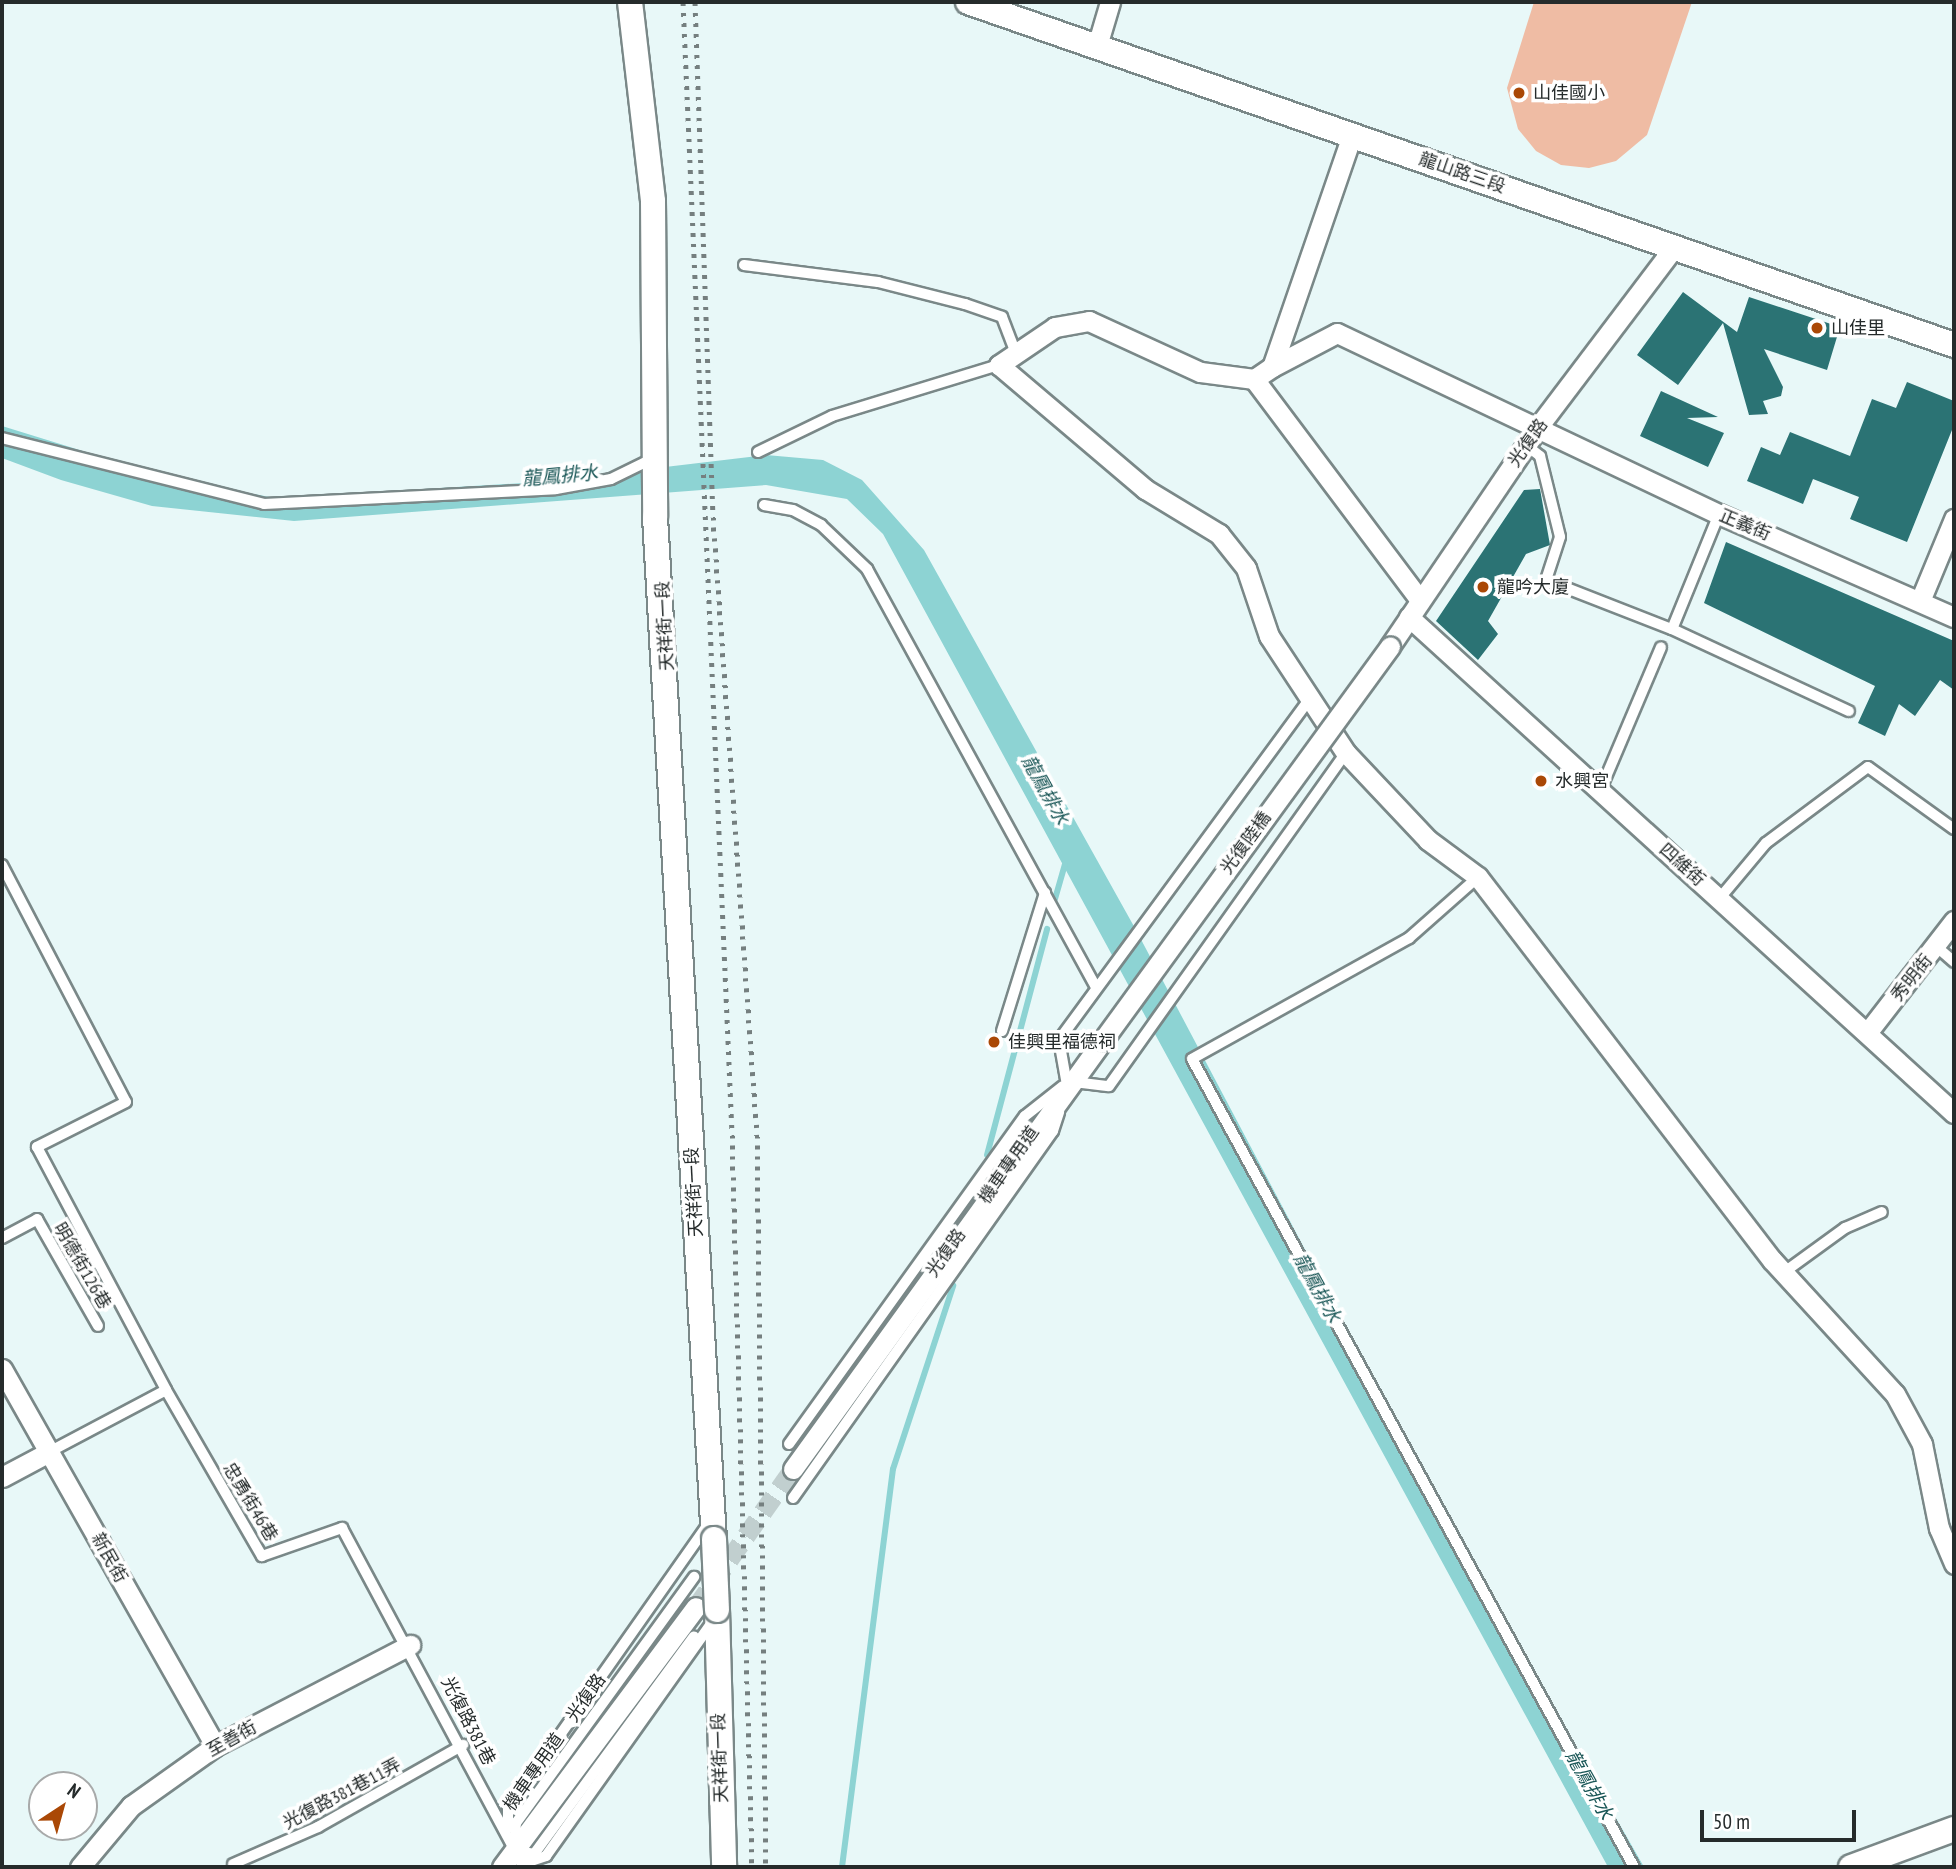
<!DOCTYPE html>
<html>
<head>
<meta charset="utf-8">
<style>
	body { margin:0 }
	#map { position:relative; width:1956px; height:1869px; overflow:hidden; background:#e8f8f8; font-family:"PT Sans Narrow","Noto Sans TC",sans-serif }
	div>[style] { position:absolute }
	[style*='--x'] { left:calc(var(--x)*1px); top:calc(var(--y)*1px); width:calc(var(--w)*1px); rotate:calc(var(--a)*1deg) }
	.green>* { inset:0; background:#efbca4 }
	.water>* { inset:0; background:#8dd3d3 }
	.stream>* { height:6px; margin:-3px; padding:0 3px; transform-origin:3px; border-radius:3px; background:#8dd3d3 }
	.building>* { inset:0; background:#2b7374 }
	.minor-tunnel>* { height:19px; margin-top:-9.5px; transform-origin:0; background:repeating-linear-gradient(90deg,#c1cfcf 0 19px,transparent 0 29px) }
	.roads { filter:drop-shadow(2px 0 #7a8888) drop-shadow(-2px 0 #7a8888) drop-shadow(0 2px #7a8888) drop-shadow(0 -2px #7a8888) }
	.service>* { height:10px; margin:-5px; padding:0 5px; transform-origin:5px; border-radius:5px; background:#fff }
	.minor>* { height:19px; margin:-9.5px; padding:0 9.5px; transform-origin:9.5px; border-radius:9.5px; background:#fff }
	.tertiary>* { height:24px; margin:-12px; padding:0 12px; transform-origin:12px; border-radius:12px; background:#fff }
	.rail>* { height:5px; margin-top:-2.5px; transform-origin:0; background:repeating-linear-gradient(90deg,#757f7f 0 3.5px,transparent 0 10.5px) }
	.bridges { filter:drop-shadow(2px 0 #7a8888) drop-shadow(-2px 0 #7a8888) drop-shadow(0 2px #7a8888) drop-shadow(0 -2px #7a8888) }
	.minor-bridge>* { height:19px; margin:-9.5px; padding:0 9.5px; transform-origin:9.5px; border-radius:9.5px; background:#fff }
	.tertiary-bridge>* { height:24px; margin:-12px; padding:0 12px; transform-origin:12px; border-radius:12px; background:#fff }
	.dots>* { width:19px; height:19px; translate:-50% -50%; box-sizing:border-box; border:4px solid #fff; border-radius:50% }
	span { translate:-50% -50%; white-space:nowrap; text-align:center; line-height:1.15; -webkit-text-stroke:7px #fff; paint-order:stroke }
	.poi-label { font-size:18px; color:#252b2b }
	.left { translate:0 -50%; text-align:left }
	.street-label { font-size:18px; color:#252b2b }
	.water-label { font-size:19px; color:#195656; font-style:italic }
	.frame { position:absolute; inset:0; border:4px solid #252b2b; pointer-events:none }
	.north { position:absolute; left:28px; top:1771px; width:70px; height:70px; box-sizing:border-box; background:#fff; border:2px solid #a8aaaa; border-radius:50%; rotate:36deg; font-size:19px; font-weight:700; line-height:28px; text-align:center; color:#252b2b }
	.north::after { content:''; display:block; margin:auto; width:24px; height:32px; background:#aa4806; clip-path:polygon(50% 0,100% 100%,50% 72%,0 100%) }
	.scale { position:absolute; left:1700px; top:1810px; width:156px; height:32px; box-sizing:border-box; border:4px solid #252b2b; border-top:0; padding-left:9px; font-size:21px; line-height:24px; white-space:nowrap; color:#252b2b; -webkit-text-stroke:5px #fff; paint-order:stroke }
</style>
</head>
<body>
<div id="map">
	<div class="green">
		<i style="clip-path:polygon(1534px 2px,1692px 2px,1647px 135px,1616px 161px,1589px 168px,1561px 165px,1536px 151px,1518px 129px,1507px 88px)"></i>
	</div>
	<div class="water">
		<i style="clip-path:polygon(2px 426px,170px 478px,275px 498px,539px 482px,766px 455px,823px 460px,862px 480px,924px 550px,1136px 930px,1401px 1431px,1401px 1442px,1644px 1867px,1608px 1867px,883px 534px,847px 499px,766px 485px,294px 521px,152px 506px,61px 480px,2px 458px)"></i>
	</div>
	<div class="stream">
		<i style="--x:1055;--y:899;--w:36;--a:-74"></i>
		<i style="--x:987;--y:1155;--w:234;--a:-75.1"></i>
		<i style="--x:842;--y:1867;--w:401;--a:-82.7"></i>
		<i style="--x:893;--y:1469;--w:193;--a:-71.8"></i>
	</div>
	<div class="building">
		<i style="clip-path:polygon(1683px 292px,1737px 332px,1749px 297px,1840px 327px,1827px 370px,1764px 349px,1783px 387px,1781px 396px,1763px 401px,1768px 414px,1749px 415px,1723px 323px,1678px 385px,1637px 355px)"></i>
		<i style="clip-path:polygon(1907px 382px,1954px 401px,1954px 425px,1907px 542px,1850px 519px,1859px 497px,1813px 479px,1803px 504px,1747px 481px,1761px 447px,1780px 455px,1790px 432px,1850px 456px,1872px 399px,1896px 408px)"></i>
		<i style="clip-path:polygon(1661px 391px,1718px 417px,1687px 418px,1724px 433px,1708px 467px,1640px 436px)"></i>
		<i style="clip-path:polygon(1540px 489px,1550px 545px,1526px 554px,1488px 621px,1498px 634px,1478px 660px,1436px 621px,1524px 490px)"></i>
		<i style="clip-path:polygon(1726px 542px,1954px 641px,1954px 690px,1940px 680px,1915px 716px,1899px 704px,1885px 736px,1858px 723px,1875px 686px,1704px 603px)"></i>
	</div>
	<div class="minor-tunnel">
		<i style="--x:696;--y:1607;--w:169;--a:-54.9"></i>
	</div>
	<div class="roads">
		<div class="service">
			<i style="--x:744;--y:265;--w:135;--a:7.2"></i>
			<i style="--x:878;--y:282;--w:90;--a:14.2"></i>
			<i style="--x:965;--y:304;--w:39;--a:19"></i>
			<i style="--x:1002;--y:317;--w:40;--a:69"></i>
			<i style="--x:2;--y:438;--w:270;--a:14.1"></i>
			<i style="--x:264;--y:504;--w:292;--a:-2.9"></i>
			<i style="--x:556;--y:489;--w:56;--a:-10.3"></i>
			<i style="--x:611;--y:479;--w:46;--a:-26"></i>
			<i style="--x:1526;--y:445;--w:18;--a:38"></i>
			<i style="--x:1540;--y:456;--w:83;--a:76.1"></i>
			<i style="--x:1560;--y:537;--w:45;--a:108"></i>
			<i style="--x:1546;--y:580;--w:135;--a:21.3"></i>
			<i style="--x:758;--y:452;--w:82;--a:-25.9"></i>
			<i style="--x:832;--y:416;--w:175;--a:-17"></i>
			<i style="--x:764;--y:505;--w:29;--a:10"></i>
			<i style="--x:793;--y:510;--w:32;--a:28"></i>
			<i style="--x:821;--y:525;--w:64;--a:43.7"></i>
			<i style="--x:867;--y:569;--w:477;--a:61.3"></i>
			<i style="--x:1719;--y:514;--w:124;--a:112.2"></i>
			<i style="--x:1672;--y:629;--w:195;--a:24.9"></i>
			<i style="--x:1600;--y:791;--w:156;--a:-67"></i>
			<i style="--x:2;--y:865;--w:267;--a:62.4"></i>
			<i style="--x:126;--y:1102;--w:100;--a:153.2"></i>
			<i style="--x:37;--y:1147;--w:275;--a:62"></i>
			<i style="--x:1478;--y:877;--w:92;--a:138.5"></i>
			<i style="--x:1409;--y:938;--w:248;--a:150.9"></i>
			<i style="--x:1192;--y:1059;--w:921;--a:61.32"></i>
			<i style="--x:1719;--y:899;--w:73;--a:-50"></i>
			<i style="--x:1766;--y:843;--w:127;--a:-36.7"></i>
			<i style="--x:1868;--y:767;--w:106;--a:35.8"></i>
			<i style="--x:1937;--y:947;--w:23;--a:41"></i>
			<i style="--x:1002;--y:1031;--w:145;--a:-72.7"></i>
			<i style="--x:1074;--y:1082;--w:35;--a:7"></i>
			<i style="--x:1109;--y:1086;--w:409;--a:-54.6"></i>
			<i style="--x:1067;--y:1085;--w:46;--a:-100.1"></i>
			<i style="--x:1059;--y:1040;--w:426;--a:-53.7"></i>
			<i style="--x:2;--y:1238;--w:40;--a:-28"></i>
			<i style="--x:37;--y:1219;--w:123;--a:60.3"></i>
			<i style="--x:1783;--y:1273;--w:77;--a:-36"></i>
			<i style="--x:1845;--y:1228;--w:40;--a:-23.4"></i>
			<i style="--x:789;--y:1444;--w:404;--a:-54.3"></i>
			<i style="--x:1025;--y:1116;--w:48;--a:-38.3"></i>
			<i style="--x:49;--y:1452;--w:132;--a:-27.9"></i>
			<i style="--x:166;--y:1390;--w:192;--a:60"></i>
			<i style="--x:262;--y:1556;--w:85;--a:-19.3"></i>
			<i style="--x:342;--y:1528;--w:385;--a:61.8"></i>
			<i style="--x:793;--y:1498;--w:450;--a:-54.7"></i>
			<i style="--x:1053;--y:1131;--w:20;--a:-72"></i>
			<i style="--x:508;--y:1828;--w:19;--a:-90"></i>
			<i style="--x:508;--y:1809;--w:350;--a:-54.9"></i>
			<i style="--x:515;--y:1846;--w:23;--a:-88"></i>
			<i style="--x:516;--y:1823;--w:304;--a:-54.1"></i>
			<i style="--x:519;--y:1851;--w:15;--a:11"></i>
			<i style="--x:534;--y:1854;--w:270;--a:-53.7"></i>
			<i style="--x:517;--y:1852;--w:17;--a:33"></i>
			<i style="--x:531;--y:1861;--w:16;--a:-18"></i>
			<i style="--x:546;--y:1856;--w:288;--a:-54.6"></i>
			<i style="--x:233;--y:1864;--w:93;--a:-23.5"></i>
			<i style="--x:318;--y:1827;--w:167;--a:-29.5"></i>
		</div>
		<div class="minor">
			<i style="--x:1097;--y:46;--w:46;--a:-73.5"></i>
			<i style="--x:1352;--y:135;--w:245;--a:109"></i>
			<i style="--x:1272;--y:367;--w:22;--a:146"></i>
			<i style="--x:1254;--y:379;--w:54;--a:-172.6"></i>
			<i style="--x:1200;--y:372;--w:122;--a:-155.3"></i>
			<i style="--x:1089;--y:321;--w:35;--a:170"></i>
			<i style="--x:1055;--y:327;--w:68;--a:145.8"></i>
			<i style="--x:999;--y:365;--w:192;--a:40.3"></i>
			<i style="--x:1145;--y:489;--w:87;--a:31.3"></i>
			<i style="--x:1219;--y:534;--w:43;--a:51.5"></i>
			<i style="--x:1246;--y:568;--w:72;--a:71.3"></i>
			<i style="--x:1269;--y:636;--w:140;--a:56.7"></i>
			<i style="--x:1346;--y:753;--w:120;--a:46.7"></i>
			<i style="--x:1428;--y:840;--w:62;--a:36.5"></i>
			<i style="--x:1478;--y:877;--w:483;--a:52.5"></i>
			<i style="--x:1772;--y:1260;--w:182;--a:47.5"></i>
			<i style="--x:1895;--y:1394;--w:57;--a:61.6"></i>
			<i style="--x:1922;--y:1444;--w:86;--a:78.6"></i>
			<i style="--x:1939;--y:1528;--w:39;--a:67"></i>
			<i style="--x:1272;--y:367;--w:73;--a:-27.6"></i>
			<i style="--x:1337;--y:333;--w:423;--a:25.4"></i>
			<i style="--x:1719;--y:514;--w:257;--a:23.7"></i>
			<i style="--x:1254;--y:379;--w:276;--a:53.1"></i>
			<i style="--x:1920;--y:601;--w:89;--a:-67.5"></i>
			<i style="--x:1409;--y:617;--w:737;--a:42.31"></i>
			<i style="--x:1390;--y:646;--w:264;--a:-55.9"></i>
			<i style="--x:1538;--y:427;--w:226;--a:-52.9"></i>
			<i style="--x:1867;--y:1033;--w:142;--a:-52.2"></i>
			<i style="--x:2;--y:1369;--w:433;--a:60.5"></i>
			<i style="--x:793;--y:1469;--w:529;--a:-54.15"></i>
			<i style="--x:2;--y:1477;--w:53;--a:-28"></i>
			<i style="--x:80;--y:1867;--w:80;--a:-50.1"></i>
			<i style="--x:131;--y:1806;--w:103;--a:-35.5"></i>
			<i style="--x:215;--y:1746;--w:220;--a:-27.4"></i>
			<i style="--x:502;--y:1867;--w:324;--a:-53.3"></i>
		</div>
		<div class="tertiary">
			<i style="--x:630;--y:2;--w:200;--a:83.4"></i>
			<i style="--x:653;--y:201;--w:316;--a:89.6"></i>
			<i style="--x:655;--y:517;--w:1024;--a:86.7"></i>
			<i style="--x:968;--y:2;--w:1044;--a:19.18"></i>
			<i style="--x:717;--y:1610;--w:257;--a:88.4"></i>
			<i style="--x:1851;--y:1867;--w:110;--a:-20.3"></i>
		</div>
	</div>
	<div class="rail">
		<i style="--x:683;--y:2;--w:1134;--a:87.52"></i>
		<i style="--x:732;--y:1135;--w:732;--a:88.43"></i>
		<i style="--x:695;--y:2;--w:515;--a:88"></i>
		<i style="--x:713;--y:517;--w:620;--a:85.93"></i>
		<i style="--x:757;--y:1135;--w:732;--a:89.3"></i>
	</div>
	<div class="bridges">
		<div class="minor-bridge">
			<i style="--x:1103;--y:1040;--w:487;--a:-53.9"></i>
		</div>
		<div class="tertiary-bridge">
			<i style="--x:714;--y:1539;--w:71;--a:87.6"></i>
		</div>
	</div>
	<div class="dots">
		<i style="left:1519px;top:93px;background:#aa4806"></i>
		<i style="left:1817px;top:328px;background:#aa4806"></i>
		<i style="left:1483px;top:587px;background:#aa4806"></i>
		<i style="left:1541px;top:781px;background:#aa4806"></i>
		<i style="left:994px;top:1042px;background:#aa4806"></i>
	</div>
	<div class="poi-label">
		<span class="left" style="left:1533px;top:93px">山佳國小</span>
		<span class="left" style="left:1831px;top:328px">山佳里</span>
		<span class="left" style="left:1497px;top:587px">龍吟大廈</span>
		<span class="left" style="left:1555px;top:781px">水興宮</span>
		<span class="left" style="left:1008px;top:1042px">佳興里福德祠</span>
	</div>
	<div class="street-label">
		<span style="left:1462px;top:173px;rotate:19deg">龍山路三段</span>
		<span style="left:1528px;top:443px;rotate:-55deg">光復路</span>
		<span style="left:1745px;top:525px;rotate:23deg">正義街</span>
		<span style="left:665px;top:626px;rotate:-93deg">天祥街一段</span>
		<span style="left:1246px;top:843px;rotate:-54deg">光復陸橋</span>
		<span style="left:1682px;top:865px;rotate:42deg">四維街</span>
		<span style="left:1912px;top:978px;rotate:-51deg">秀明街</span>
		<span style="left:1009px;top:1165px;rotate:-55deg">機車專用道</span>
		<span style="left:694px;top:1192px;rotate:-93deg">天祥街一段</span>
		<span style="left:946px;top:1253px;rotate:-55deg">光復路</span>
		<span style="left:82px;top:1266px;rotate:60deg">明德街126巷</span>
		<span style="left:250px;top:1502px;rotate:59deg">忠勇街46巷</span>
		<span style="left:109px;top:1558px;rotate:61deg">新民街</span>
		<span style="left:586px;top:1698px;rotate:-55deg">光復路</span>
		<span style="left:468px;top:1721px;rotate:63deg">光復路381巷</span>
		<span style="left:232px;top:1739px;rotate:-29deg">至善街</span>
		<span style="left:720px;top:1758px;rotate:-92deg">天祥街一段</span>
		<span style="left:534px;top:1772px;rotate:-55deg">機車專用道</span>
		<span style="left:342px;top:1794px;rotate:-28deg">光復路381巷11弄</span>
	</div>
	<div class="water-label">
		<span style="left:560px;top:476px;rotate:-5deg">龍鳳排水</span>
		<span style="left:1045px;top:790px;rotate:61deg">龍鳳排水</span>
		<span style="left:1317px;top:1288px;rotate:61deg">龍鳳排水</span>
		<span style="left:1589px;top:1785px;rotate:61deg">龍鳳排水</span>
	</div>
	<div class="frame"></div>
	<div class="north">N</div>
	<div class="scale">50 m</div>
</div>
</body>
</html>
